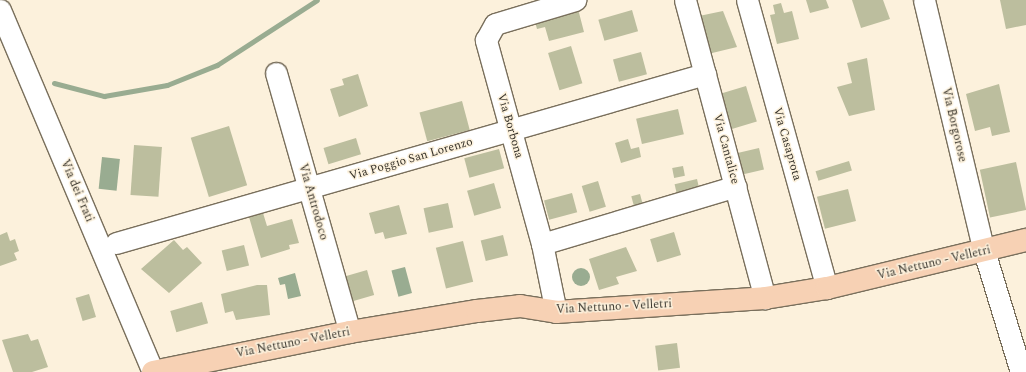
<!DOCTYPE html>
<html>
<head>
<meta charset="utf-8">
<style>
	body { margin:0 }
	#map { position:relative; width:1026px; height:372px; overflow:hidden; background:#fcf1dc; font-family:Spectral,serif }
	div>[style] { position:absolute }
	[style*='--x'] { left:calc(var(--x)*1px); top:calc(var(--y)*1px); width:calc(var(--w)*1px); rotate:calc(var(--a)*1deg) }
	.water>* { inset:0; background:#99ac91; transform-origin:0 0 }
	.round { border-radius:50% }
	.stream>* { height:5px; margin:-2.5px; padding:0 2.5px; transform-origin:2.5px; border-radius:2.5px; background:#99ac91 }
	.building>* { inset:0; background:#bcbe9e; transform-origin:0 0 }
	.roads { filter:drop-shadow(1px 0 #796f5c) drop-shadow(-1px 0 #796f5c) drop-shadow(0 1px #796f5c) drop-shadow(0 -1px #796f5c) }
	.minor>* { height:21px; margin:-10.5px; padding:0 10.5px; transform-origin:10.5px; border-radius:10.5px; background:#fff }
	.major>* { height:22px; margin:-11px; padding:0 11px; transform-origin:11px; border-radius:11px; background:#f7d1b4 }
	span { translate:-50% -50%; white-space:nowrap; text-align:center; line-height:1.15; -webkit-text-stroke:3px #fcf1dc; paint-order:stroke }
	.street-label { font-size:12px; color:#36322a }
</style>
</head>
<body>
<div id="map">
	<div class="water">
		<i style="left:102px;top:157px;width:18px;height:32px;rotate:6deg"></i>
		<i style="left:405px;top:267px;width:27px;height:14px;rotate:75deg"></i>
		<i class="round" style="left:572px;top:268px;width:18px;height:18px"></i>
		<i style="clip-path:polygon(295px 273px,301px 296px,288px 299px,285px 284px,280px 285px,278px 278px)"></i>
	</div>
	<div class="stream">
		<i style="--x:54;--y:83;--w:52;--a:14.6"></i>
		<i style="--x:104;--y:96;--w:64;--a:-9.9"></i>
		<i style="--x:167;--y:85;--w:54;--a:-21.8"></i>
		<i style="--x:217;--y:65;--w:119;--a:-33"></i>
	</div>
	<div class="building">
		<i style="clip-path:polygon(806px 0,826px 0,829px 8px,810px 13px)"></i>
		<i style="clip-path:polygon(852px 0,883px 0,890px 19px,861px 28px)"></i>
		<i style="clip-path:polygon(1000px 0,1026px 0,1026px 25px,1006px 29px)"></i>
		<i style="clip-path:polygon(781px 3px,784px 13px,792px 11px,799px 39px,777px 44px,770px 15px,775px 14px,773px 5px)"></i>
		<i style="clip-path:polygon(577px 5px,584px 32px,549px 41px,545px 27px,537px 29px,534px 18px)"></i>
		<i style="left:632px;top:10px;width:22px;height:35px;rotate:74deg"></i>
		<i style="clip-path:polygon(723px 11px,737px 47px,708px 54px,699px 16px)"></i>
		<i style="left:571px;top:46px;width:39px;height:24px;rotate:73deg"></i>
		<i style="left:641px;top:52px;width:23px;height:29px;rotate:75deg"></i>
		<i style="clip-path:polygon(867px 58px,875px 110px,849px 116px,837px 87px,852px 83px,847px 63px)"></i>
		<i style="clip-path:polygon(358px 74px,368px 106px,339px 117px,330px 89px,344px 85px,342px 79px)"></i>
		<i style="clip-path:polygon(999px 84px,1010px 132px,992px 136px,990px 127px,975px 131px,966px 94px)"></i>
		<i style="left:746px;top:86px;width:37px;height:26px;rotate:73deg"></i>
		<i style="left:462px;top:101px;width:30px;height:44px;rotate:75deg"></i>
		<i style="left:678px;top:109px;width:26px;height:43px;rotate:77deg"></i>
		<i style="left:229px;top:126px;width:62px;height:40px;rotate:73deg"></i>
		<i style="left:356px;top:138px;width:17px;height:34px;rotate:73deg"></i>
		<i style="clip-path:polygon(628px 139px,631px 149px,639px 147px,641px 157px,621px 163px,615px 143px)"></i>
		<i style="left:134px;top:145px;width:28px;height:50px;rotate:4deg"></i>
		<i style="left:759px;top:148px;width:22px;height:22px;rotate:77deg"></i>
		<i style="left:499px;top:149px;width:20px;height:36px;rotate:75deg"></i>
		<i style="left:849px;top:161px;width:10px;height:35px;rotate:73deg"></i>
		<i style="left:1016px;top:162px;width:49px;height:37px;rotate:78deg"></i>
		<i style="left:683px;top:166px;width:10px;height:11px;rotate:79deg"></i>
		<i style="left:697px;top:179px;width:13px;height:23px;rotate:77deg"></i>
		<i style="left:598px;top:181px;width:27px;height:17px;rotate:73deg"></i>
		<i style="left:494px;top:183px;width:26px;height:28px;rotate:74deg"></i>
		<i style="left:848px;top:189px;width:33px;height:32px;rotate:76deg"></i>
		<i style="left:572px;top:193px;width:20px;height:29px;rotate:75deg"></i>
		<i style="left:640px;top:194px;width:16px;height:9px;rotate:75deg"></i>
		<i style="left:448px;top:203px;width:25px;height:25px;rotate:78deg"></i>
		<i style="clip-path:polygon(399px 205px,407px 234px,385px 239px,383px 232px,375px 234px,369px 213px)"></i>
		<i style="clip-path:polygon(263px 213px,267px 226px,292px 219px,299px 243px,289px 245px,290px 249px,261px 258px,249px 217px)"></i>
		<i style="clip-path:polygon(7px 232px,10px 241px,15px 239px,19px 251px,14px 253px,17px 260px,0 266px,0 235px)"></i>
		<i style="left:674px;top:232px;width:24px;height:25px;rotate:73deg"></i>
		<i style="left:503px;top:235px;width:21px;height:23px;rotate:76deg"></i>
		<i style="clip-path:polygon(174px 240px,183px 250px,187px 247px,202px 263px,169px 293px,141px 269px)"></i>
		<i style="left:463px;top:241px;width:42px;height:28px;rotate:76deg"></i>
		<i style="left:244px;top:245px;width:21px;height:23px;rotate:76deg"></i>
		<i style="clip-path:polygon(626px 247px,637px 271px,616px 277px,619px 284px,599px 290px,589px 259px)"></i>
		<i style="left:367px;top:270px;width:26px;height:26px;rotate:74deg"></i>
		<i style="clip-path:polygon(257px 285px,267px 285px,270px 315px,236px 320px,233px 311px,225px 313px,221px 294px)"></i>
		<i style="left:89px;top:294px;width:24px;height:14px;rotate:73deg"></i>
		<i style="left:202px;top:302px;width:22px;height:33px;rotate:74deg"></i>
		<i style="clip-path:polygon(28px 334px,31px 341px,38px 339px,48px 367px,32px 372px,13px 372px,2px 340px)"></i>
		<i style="left:677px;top:343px;width:25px;height:22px;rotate:83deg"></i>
	</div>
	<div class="roads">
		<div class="minor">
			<i style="--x:685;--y:0;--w:309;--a:75"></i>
			<i style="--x:747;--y:0;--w:299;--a:74.5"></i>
			<i style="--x:924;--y:0;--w:258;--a:76.6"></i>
			<i style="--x:984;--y:251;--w:127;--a:73"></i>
			<i style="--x:0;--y:10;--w:393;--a:67.1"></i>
			<i style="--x:276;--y:73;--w:269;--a:74.1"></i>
			<i style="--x:116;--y:243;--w:613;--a:-16.01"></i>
			<i style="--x:542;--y:244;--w:202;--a:-16.6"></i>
			<i style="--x:556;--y:312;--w:69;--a:-101.6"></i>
			<i style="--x:542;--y:244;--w:212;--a:-105.4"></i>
			<i style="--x:486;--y:40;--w:18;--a:-61"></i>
			<i style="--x:495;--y:24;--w:84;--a:-16.7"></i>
		</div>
		<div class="major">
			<i style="--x:153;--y:372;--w:201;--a:-11.5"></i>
			<i style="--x:350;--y:332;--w:129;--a:-9.4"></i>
			<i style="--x:477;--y:311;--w:43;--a:-6.6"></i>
			<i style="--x:520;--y:306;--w:36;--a:9"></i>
			<i style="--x:556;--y:312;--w:209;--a:-3.8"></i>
			<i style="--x:765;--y:298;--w:63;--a:-9.2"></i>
			<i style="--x:827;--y:288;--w:205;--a:-13.6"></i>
		</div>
	</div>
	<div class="street-label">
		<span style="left:954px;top:125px;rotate:77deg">Via Borgorose</span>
		<span style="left:510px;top:126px;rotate:74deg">Via Borbona</span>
		<span style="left:787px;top:144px;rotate:74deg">Via Casaprota</span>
		<span style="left:726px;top:149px;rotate:75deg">Via Cantalice</span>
		<span style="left:411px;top:159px;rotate:-16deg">Via Poggio San Lorenzo</span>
		<span style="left:77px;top:191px;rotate:67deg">Via dei Frati</span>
		<span style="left:313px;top:202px;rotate:74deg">Via Antrodoco</span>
		<span style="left:934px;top:263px;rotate:-13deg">Via Nettuno - Velletri</span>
		<span style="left:614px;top:307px;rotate:-3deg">Via Nettuno - Velletri</span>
		<span style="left:293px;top:343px;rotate:-11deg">Via Nettuno - Velletri</span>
	</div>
</div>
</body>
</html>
